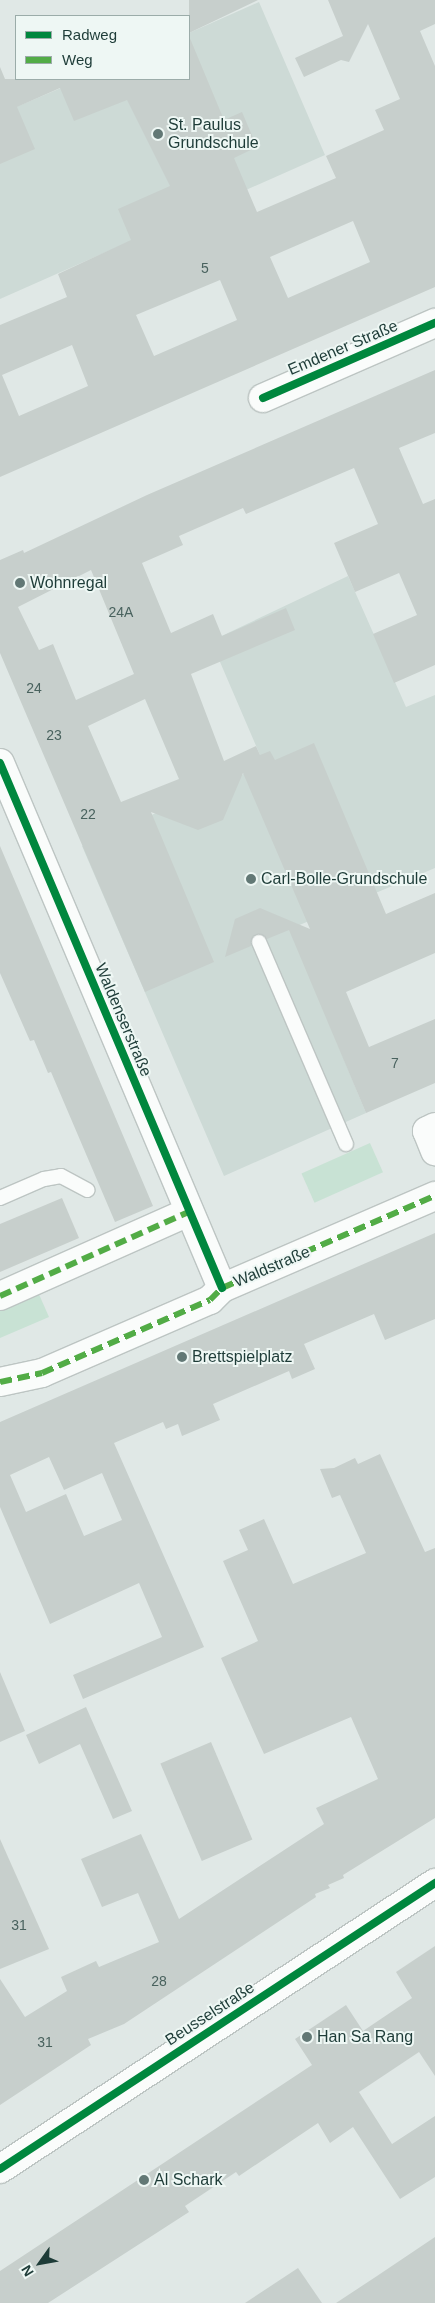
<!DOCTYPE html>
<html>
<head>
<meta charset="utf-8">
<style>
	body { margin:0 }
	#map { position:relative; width:435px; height:2303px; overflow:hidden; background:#e0e8e6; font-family:Arial,sans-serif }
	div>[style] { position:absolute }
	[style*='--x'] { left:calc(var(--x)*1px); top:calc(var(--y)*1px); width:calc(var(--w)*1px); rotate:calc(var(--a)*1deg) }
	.built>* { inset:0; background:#cddad6 }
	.green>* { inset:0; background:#c8e2d4; transform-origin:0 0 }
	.building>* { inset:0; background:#c7cfcc; transform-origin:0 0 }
	.roads { filter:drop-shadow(1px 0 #bdc5c3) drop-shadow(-1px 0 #bdc5c3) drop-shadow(0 1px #bdc5c3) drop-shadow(0 -1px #bdc5c3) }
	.lane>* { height:14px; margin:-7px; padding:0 7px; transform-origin:7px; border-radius:7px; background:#fafcfb }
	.street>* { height:28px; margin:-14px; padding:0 14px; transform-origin:14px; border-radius:14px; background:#fafcfb }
	.secondary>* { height:28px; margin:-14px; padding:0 14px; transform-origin:14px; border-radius:14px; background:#fafcfb }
	.quiet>* { height:6px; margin-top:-3px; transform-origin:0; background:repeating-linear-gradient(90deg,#52ac46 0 12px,transparent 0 18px) }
	.cycleway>* { height:8px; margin:-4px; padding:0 4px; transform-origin:4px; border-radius:4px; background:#00873e }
	.dots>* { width:14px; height:14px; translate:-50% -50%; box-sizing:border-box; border:2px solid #eef7f4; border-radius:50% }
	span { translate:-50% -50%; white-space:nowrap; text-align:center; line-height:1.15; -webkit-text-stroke:4px #eef7f4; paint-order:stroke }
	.number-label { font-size:14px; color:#49625e }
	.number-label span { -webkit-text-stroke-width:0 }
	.poi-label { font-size:16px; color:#1e3c38 }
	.left { translate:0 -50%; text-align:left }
	.street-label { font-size:16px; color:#1e3c38 }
	.legend { position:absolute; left:15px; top:15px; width:175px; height:65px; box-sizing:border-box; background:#eef7f4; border:1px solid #9baca9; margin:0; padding:6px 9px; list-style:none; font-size:15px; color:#1e3c38 }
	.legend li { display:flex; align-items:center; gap:10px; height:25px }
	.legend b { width:25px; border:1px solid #9baca9 }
	.north { position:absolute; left:15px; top:2238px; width:50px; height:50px; -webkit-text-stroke:4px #eef7f4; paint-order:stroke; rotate:238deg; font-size:14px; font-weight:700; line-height:20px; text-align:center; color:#1e3c38 }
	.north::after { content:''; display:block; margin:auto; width:18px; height:22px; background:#1e3c38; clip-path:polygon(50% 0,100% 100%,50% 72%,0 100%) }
</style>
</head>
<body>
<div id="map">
	<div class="built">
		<i style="clip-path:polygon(259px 2px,325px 155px,0 299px,0 114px,82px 79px,189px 79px,189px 33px)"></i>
		<i style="clip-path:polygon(348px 576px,406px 707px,435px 695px,435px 868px,290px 929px,366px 1113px,224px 1176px,82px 846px,275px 760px,260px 755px,211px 641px)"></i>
	</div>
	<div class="green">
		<i style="left:370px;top:1143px;width:32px;height:75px;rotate:66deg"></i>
		<i style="clip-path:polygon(38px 1292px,49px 1317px,0 1338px,0 1308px)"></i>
	</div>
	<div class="building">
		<i style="clip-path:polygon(189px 0,258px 0,189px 33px)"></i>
		<i style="clip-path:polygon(evenodd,328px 0,435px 0,435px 24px,420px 31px,435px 66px,435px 287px,0 477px,0 325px,67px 297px,58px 274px,131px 240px,118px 209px,170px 186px,127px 100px,74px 121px,60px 88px,17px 107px,35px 149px,0 164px,0 67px,5px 79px,189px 79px,189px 36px,224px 120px,242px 112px,257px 147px,234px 158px,257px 212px,336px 178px,326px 156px,384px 130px,375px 110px,400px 99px,368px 24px,349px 62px,341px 60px,304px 77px,295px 58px,343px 36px,328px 0,353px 221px,370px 262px,288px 298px,270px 257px,353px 221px,328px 0,220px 280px,237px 320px,154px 356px,136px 315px,220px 280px,328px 0,72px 345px,88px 386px,19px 416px,2px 375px,72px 345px)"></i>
		<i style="clip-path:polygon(evenodd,435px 370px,435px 433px,399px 448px,423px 504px,435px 499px,435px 665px,394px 683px,373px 634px,417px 615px,399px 573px,355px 592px,334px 543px,378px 524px,354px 468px,246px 514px,243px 508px,179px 536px,183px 545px,142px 563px,171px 633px,213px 614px,222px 636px,286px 608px,295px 630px,191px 674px,224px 761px,256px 746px,260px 755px,270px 751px,275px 760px,314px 743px,386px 914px,435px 893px,435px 953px,346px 992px,369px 1047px,435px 1019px,435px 1083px,366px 1113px,289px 930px,267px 939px,256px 934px,252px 937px,251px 946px,225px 957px,235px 919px,260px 908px,310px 929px,243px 773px,223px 820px,198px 830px,151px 812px,214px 962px,145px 992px,0 653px,0 560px,23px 550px,24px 553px,147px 495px,435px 370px,91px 570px,134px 674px,76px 700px,53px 644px,39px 650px,18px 607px,91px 570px,435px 370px,145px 699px,179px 779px,121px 802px,88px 726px,145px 699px)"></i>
		<i style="clip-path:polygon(0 846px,153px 1206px,115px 1222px,51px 1072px,48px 1073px,34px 1040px,30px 1041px,0 973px)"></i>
		<i style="clip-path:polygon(62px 1198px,79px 1238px,0 1272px,0 1224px)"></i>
		<i style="clip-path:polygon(evenodd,435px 1233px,435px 1319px,385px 1340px,374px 1314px,304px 1344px,315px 1369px,292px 1379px,289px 1371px,213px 1404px,220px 1420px,182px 1436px,178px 1424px,166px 1429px,163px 1422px,114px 1443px,204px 1647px,83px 1699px,73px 1675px,162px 1637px,139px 1583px,50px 1624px,0 1507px,0 1422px,435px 1233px,49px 1457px,64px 1490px,102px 1473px,122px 1520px,84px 1536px,66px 1494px,26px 1512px,10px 1475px,49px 1457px)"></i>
		<i style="clip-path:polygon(380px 1454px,425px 1552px,435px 1548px,435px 1818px,343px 1875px,344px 1878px,328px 1885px,330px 1888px,315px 1894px,316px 1897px,124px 2024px,88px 2039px,91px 2045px,0 2105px,0 1979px,25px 2017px,67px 1991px,61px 1977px,96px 1961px,99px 1967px,159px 1942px,138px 1893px,102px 1907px,81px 1859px,141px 1834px,179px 1919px,324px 1824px,316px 1808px,378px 1779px,351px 1717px,264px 1754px,221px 1658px,258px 1641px,223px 1561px,248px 1550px,239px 1530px,264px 1519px,293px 1584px,366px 1553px,340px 1495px,332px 1498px,320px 1469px,334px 1468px,355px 1458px,358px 1464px)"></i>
		<i style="clip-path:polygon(0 1672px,25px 1731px,0 1742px)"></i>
		<i style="clip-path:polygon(86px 1707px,132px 1811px,113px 1819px,80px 1744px,39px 1764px,26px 1735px)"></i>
		<i style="left:211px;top:1742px;width:106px;height:55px;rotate:67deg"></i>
		<i style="clip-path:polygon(0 1839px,49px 1949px,0 1969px)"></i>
		<i style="clip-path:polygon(435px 1946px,435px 2076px,419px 2052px,359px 2092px,392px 2144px,435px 2116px,435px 2177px,400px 2199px,353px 2127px,330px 2143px,318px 2123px,239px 2176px,236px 2172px,185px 2206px,189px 2212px,48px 2303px,0 2303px,0 2271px,312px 2065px,295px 2039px,346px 2005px,363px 2031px,412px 1998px,396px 1972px)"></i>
		<i style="clip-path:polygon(435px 2237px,435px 2303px,336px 2303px,377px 2276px)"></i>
		<i style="clip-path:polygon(298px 2268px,322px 2303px,245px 2303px)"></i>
	</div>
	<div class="roads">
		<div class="lane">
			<i style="--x:259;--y:942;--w:220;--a:66.7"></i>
			<i style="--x:0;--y:1198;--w:48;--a:-23.4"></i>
			<i style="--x:44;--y:1179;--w:17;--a:-10"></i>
			<i style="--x:61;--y:1176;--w:30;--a:28"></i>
		</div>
		<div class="street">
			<i style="--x:263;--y:398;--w:188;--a:-23.6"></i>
			<i style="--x:0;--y:763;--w:570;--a:67.08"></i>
			<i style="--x:435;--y:1127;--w:9;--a:153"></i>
			<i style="--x:427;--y:1131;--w:22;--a:68"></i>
			<i style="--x:0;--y:1296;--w:207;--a:-24"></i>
			<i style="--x:0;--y:1382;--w:43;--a:-12.1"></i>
			<i style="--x:42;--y:1373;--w:183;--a:-23.5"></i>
			<i style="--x:210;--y:1300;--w:17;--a:-45"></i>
			<i style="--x:222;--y:1288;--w:232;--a:-23.4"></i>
		</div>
		<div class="secondary">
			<i style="--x:0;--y:2169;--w:521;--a:-33.32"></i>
		</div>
	</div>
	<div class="quiet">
		<i style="--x:0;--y:1296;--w:207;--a:-24"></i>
		<i style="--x:0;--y:1382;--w:43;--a:-12.1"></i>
		<i style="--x:42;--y:1373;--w:183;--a:-23.5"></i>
		<i style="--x:210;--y:1300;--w:17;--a:-45"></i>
		<i style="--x:222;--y:1288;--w:232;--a:-23.4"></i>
	</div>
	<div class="cycleway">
		<i style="--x:263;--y:398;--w:188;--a:-23.6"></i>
		<i style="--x:0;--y:763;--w:570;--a:67.08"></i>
		<i style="--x:0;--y:2169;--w:521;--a:-33.32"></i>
	</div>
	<div class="dots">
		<i style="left:158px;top:134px;background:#627875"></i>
		<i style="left:20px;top:583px;background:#627875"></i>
		<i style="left:251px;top:879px;background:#627875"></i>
		<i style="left:182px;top:1357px;background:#627875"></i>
		<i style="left:307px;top:2037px;background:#627875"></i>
		<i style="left:144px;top:2180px;background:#627875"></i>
	</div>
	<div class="number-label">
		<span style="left:205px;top:268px">5</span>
		<span style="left:121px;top:612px">24A</span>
		<span style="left:34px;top:688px">24</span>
		<span style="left:54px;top:735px">23</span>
		<span style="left:88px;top:814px">22</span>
		<span style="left:395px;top:1063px">7</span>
		<span style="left:19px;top:1925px">31</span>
		<span style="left:159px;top:1981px">28</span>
		<span style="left:45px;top:2042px">31</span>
	</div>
	<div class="poi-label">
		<span class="left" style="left:168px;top:134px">St. Paulus<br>Grundschule</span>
		<span class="left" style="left:30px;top:583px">Wohnregal</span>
		<span class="left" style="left:261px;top:879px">Carl-Bolle-Grundschule</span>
		<span class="left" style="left:192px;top:1357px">Brettspielplatz</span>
		<span class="left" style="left:317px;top:2037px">Han Sa Rang</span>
		<span class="left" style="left:154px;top:2180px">Al Schark</span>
	</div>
	<div class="street-label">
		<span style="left:343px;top:348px;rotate:-23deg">Emdener Straße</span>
		<span style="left:123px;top:1020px;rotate:67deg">Waldenserstraße</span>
		<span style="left:272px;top:1267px;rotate:-23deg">Waldstraße</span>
		<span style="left:210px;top:2014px;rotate:-33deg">Beusselstraße</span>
	</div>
	<ul class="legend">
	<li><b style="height:6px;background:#00873e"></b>Radweg</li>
	<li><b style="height:6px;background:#52ac46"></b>Weg</li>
	</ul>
	<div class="north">N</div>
</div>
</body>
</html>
